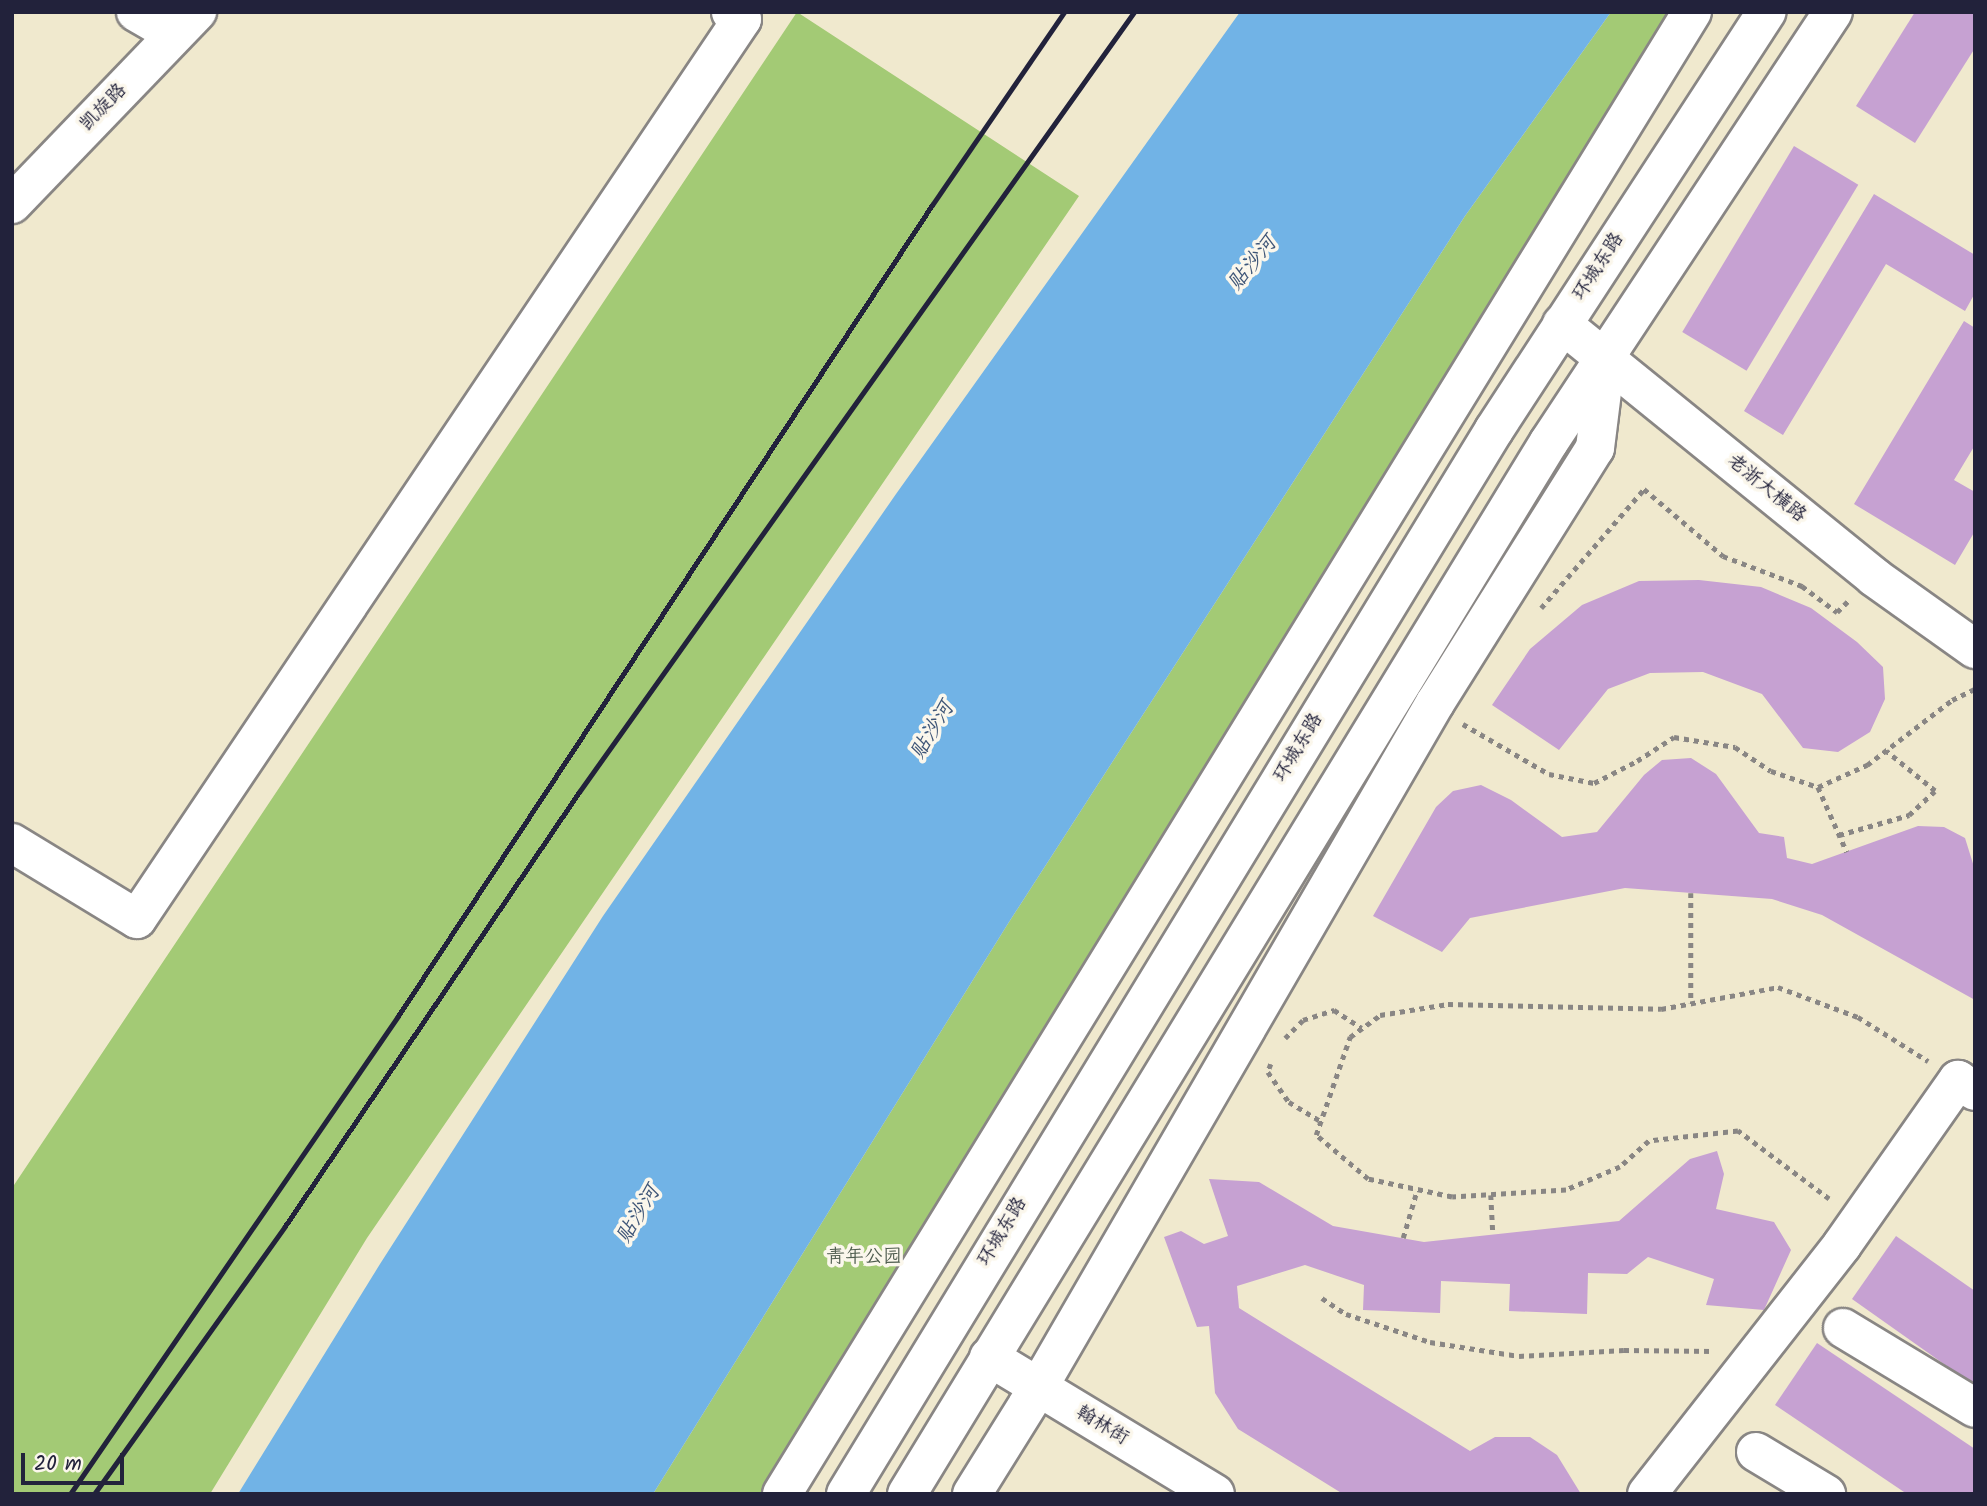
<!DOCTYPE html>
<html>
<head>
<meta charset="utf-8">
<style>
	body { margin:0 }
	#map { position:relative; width:1987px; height:1506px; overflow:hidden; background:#f0e9ce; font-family:Kalam,"LXGW WenKai TC",sans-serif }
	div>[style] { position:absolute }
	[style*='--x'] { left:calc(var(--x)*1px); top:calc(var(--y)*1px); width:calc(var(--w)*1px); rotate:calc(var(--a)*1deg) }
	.green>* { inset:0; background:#a3ca75 }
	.water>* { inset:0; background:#71b3e6 }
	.building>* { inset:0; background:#c6a1d2; transform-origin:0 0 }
	.path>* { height:4.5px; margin-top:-2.25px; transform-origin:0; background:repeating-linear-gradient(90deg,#898684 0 5px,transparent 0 10px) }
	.roads { filter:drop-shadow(2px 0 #898684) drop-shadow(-2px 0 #898684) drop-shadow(0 2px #898684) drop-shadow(0 -2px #898684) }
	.minor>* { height:38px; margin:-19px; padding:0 19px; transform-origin:19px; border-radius:19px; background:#fff }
	.major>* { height:38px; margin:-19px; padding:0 19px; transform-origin:19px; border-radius:19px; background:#fff }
	.rail>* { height:5px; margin:-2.5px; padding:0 2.5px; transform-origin:2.5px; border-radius:2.5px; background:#22223b }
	span { translate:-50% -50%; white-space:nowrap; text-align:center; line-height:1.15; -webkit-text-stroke:7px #fbf7ec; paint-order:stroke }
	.street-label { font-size:19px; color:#22223b }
	.park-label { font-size:19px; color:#4f5d4f }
	.water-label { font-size:21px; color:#3e5577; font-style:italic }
	.frame { position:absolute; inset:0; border:14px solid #22223b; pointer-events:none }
	.scale { position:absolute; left:21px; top:1453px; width:103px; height:32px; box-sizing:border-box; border:4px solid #22223b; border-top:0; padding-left:9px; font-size:21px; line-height:24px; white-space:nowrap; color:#22223b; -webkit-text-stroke:5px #fbf7ec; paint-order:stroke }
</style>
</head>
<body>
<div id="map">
	<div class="green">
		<i style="clip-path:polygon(797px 12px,1079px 196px,367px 1238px,210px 1494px,12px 1494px,12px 1188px)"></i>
		<i style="clip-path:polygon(1611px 12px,1691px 12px,770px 1494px,653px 1494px,1009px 922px,1465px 216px)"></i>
	</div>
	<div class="water">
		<i style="clip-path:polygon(1240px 12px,1611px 12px,1465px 216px,1009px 922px,653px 1494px,238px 1494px,380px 1264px,603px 916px,896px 494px)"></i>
	</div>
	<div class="building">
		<i style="clip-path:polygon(1915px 12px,1975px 12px,1975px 48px,1915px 143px,1856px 106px)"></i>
		<i style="left:1794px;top:146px;width:75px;height:217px;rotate:31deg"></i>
		<i style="clip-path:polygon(1874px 194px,1975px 255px,1975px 293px,1965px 311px,1886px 264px,1783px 435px,1744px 411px)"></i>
		<i style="clip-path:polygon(1964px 321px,1975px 328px,1975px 445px,1954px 480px,1975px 492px,1975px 531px,1955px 565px,1854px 504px)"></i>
		<i style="clip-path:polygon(1699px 580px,1761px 587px,1811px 608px,1857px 642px,1883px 667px,1885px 699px,1870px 732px,1838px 752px,1803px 748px,1762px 694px,1703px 672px,1650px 673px,1608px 689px,1559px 750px,1492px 705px,1530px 649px,1582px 605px,1639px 581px)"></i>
		<i style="clip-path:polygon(1691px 758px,1716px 774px,1759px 833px,1784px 837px,1787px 858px,1812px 864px,1918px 826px,1944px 827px,1965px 838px,1975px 870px,1975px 1000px,1822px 915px,1772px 899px,1625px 888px,1470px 918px,1442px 952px,1373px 916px,1436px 807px,1453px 791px,1481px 785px,1511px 800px,1562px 837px,1597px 832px,1644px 775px,1662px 760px)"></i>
		<i style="clip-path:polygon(1717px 1151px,1724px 1174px,1716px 1209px,1774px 1222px,1791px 1250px,1764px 1310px,1706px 1305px,1714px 1279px,1648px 1257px,1627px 1274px,1588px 1273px,1587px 1314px,1509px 1311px,1510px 1284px,1441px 1281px,1440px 1313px,1363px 1310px,1364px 1285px,1305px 1265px,1237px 1286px,1239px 1308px,1470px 1451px,1495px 1437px,1530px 1437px,1557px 1455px,1581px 1494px,1343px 1494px,1238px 1429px,1215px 1393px,1209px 1326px,1197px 1327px,1164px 1237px,1181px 1231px,1204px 1244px,1228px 1236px,1209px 1179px,1259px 1182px,1333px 1226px,1424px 1242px,1619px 1221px,1690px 1159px)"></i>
		<i style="clip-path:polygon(1896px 1236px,1975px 1291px,1975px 1386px,1852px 1299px)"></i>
		<i style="clip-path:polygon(1817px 1343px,1975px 1449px,1975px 1494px,1907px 1494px,1775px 1405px)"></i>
	</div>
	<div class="path">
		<i style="--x:1541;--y:608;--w:157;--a:-49.1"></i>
		<i style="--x:1644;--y:489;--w:104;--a:40.3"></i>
		<i style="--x:1723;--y:556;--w:85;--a:20.8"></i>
		<i style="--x:1802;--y:586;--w:44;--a:36.6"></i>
		<i style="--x:1837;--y:612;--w:16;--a:-45"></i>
		<i style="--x:1463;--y:724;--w:99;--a:30.2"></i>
		<i style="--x:1549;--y:774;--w:46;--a:11.3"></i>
		<i style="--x:1594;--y:783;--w:48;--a:-27.1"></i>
		<i style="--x:1637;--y:761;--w:44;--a:-33"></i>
		<i style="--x:1674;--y:737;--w:62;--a:9.3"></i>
		<i style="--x:1735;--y:747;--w:43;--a:33.7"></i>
		<i style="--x:1771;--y:771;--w:50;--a:18.8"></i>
		<i style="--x:1818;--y:787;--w:54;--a:-24.2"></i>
		<i style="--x:1867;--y:765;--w:107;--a:-37.4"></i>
		<i style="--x:1952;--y:700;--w:25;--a:-26"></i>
		<i style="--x:1818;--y:787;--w:71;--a:66"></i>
		<i style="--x:1839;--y:835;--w:73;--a:-15.9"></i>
		<i style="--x:1909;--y:815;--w:35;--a:-43"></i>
		<i style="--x:1935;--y:791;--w:63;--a:-140.8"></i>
		<i style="--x:1691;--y:893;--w:110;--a:90"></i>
		<i style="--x:1285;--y:1038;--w:25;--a:-45"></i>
		<i style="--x:1303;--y:1020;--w:33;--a:-18"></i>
		<i style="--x:1334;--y:1010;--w:33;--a:33"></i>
		<i style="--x:1271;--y:1064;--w:9;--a:111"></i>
		<i style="--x:1268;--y:1072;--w:37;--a:55"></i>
		<i style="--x:1289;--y:1102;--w:37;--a:31"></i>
		<i style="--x:1491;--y:1195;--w:39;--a:87"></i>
		<i style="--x:1829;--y:1199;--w:114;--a:-143.2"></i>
		<i style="--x:1738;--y:1131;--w:90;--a:173.6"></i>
		<i style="--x:1649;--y:1141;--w:39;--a:138"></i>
		<i style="--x:1620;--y:1167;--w:59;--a:156.9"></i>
		<i style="--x:1566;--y:1190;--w:114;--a:176.5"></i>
		<i style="--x:1452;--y:1197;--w:86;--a:-167.9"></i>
		<i style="--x:1368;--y:1179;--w:68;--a:-139.8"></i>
		<i style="--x:1316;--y:1135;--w:104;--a:-70.9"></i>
		<i style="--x:1350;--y:1037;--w:37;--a:-36"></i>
		<i style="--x:1380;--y:1015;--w:69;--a:-9.2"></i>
		<i style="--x:1448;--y:1004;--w:213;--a:1.3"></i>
		<i style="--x:1661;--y:1009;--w:119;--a:-10.6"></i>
		<i style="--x:1778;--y:987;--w:85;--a:20.6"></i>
		<i style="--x:1858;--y:1017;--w:83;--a:32.2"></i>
		<i style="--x:1403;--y:1238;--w:50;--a:-73.7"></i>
		<i style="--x:1322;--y:1298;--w:29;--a:34"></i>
		<i style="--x:1346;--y:1314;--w:89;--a:18.4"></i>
		<i style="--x:1430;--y:1342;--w:90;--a:8.9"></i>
		<i style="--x:1519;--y:1356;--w:105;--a:-3.3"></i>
		<i style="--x:1624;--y:1350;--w:90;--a:0.6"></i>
	</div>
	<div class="roads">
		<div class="minor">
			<i style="--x:136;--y:12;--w:44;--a:30.1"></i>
			<i style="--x:1562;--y:324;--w:402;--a:39"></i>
			<i style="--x:1874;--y:577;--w:124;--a:35.5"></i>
			<i style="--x:12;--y:843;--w:146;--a:31.3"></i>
			<i style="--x:137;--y:919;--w:1084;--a:-56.09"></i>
			<i style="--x:742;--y:19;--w:13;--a:-148"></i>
			<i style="--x:1843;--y:1328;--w:154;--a:31.2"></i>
			<i style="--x:989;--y:1357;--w:264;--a:31.2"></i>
			<i style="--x:1756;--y:1452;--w:82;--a:31"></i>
			<i style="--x:782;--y:1494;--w:1739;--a:-58.45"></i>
			<i style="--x:972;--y:1494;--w:125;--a:-58.1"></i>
			<i style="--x:1038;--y:1388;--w:792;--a:-59.91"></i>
			<i style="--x:1435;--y:703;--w:301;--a:-57.9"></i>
			<i style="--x:1595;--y:448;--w:89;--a:-82.9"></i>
			<i style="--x:1647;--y:1494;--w:316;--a:-51.9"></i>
			<i style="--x:1842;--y:1245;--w:202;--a:-54.9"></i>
			<i style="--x:1958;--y:1080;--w:20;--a:33"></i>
		</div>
		<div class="major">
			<i style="--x:12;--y:204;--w:267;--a:-46.1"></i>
			<i style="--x:846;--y:1494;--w:1246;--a:-58.66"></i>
			<i style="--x:1494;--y:430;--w:499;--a:-56.9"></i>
			<i style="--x:907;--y:1494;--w:1232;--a:-58.61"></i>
			<i style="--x:1549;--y:442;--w:515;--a:-56.56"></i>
		</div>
	</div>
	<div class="rail">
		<i style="--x:70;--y:1494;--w:580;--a:-55.54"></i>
		<i style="--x:398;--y:1016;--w:971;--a:-56.64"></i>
		<i style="--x:932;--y:205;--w:234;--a:-55.6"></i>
		<i style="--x:94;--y:1494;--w:329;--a:-54.5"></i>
		<i style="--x:285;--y:1226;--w:524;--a:-55.89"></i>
		<i style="--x:579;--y:792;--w:957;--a:-54.57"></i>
	</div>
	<div class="street-label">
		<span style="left:104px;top:108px;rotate:-46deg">凯旋路</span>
		<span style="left:1599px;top:267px;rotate:-57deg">环城东路</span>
		<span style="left:1766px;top:489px;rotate:39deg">老浙大横路</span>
		<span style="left:1299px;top:748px;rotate:-59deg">环城东路</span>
		<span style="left:1003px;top:1232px;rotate:-59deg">环城东路</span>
		<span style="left:1102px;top:1426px;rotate:31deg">翰林街</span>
	</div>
	<div class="park-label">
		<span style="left:864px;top:1258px">青年公园</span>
	</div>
	<div class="water-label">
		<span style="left:1253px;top:264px;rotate:-51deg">贴沙河</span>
		<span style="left:933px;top:731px;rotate:-59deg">贴沙河</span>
		<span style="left:639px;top:1215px;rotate:-59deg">贴沙河</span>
	</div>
	<div class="frame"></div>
	<div class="scale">20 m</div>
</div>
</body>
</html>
